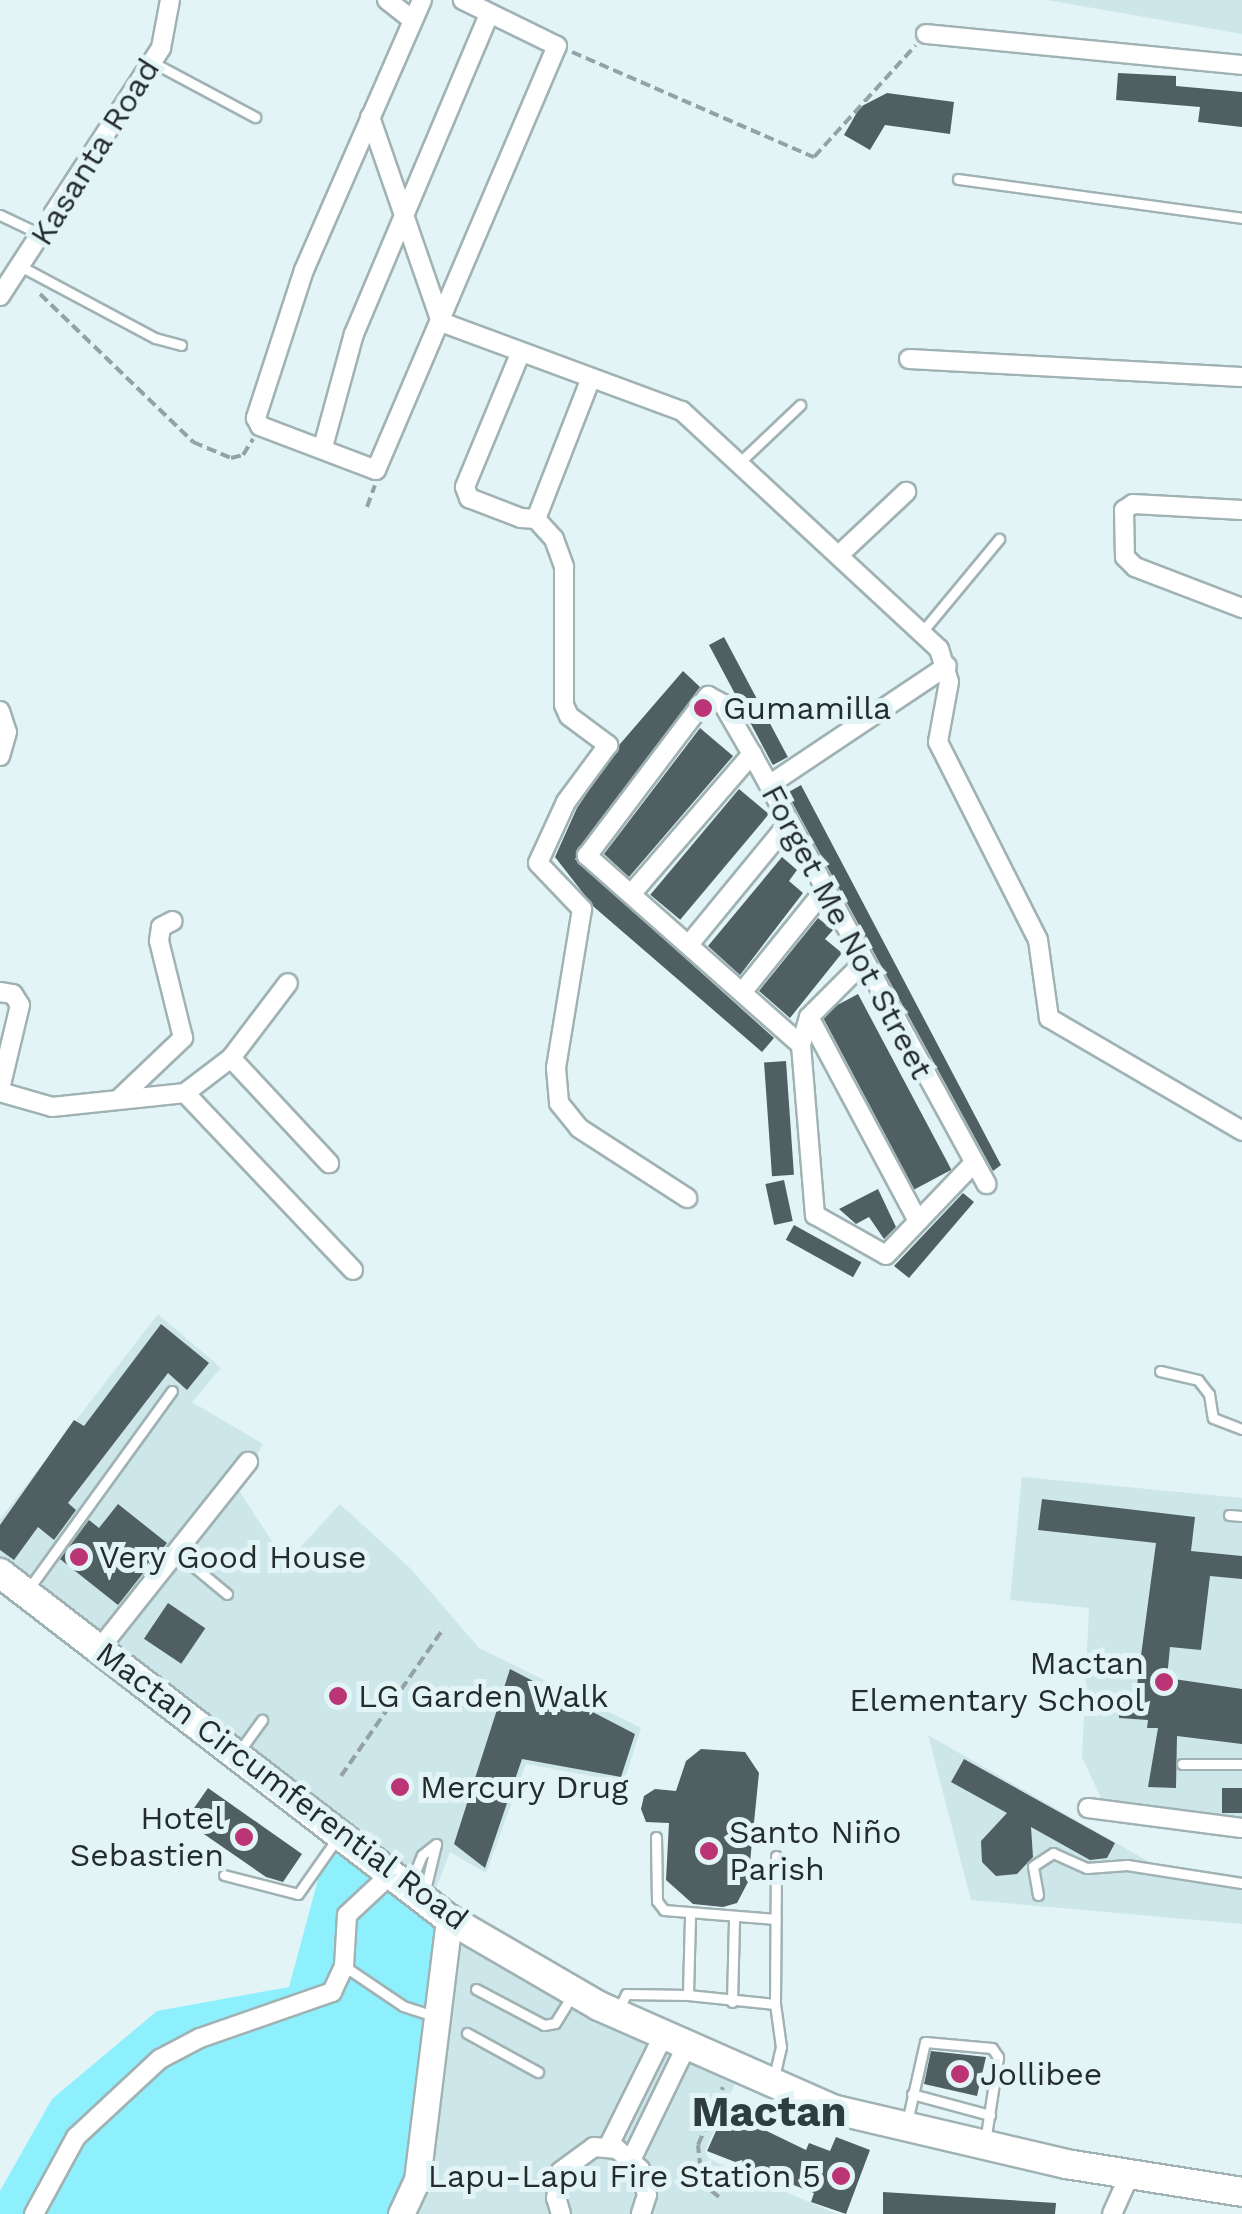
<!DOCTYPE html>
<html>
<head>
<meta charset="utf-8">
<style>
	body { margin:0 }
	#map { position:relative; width:1242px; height:2214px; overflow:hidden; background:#e2f4f6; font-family:"Work Sans",sans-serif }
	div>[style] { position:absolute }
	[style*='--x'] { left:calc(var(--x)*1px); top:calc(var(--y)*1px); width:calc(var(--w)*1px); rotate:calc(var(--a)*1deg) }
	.built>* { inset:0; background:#cce6ea }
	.green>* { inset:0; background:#8df0fc }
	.building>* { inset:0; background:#506062; transform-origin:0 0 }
	.path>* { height:4px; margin-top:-2px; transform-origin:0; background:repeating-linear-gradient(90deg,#95a2a4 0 10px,transparent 0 15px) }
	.roads { filter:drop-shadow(2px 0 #a0b2b4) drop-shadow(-2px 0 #a0b2b4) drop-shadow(0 2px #a0b2b4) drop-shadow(0 -2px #a0b2b4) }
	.lane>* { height:9px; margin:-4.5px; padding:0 4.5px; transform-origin:4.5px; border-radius:4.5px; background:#fff }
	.street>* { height:18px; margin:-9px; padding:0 9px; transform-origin:9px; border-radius:9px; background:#fff }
	.secondary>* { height:25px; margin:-12.5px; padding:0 12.5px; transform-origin:12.5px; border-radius:12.5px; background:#fff }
	.primary>* { height:28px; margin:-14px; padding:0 14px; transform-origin:14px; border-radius:14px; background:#fff }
	.dots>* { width:28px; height:28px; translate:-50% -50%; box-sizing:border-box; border:5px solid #e2f4f6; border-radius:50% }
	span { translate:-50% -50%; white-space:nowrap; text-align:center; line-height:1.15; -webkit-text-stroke:10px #e2f4f6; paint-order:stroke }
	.street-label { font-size:32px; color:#252c2d }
	.poi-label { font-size:32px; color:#252c2d }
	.left { translate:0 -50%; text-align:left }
	.right { translate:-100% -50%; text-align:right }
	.district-label { font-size:42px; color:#2e3d3f; font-weight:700 }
</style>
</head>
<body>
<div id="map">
	<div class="built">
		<i style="clip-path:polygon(1047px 0,1242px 0,1242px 34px)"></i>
		<i style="clip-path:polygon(158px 1314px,221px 1368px,192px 1402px,263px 1444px,238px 1489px,286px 1563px,340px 1504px,411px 1569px,479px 1648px,641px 1728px,624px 1782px,526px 1764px,486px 1873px,450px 1852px,435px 1891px,0 1559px,0 1519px)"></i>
		<i style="clip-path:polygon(1022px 1477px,1242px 1498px,1242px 1822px,1102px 1800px,1082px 1757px,1089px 1608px,1010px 1600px)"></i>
		<i style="clip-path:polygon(928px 1735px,1151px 1863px,1242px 1876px,1242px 1924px,971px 1900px)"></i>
		<i style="clip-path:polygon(457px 1940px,736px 2082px,705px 2151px,709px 2159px,837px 2214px,416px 2214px,429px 2171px)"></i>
	</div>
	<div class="green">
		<i style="clip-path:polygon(333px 1824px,449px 1919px,401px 2214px,0 2214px,0 2191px,52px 2099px,157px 2011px,289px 1987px)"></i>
	</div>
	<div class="building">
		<i style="clip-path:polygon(1118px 73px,1176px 76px,1176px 86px,1242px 92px,1242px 127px,1198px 122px,1200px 107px,1116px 100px)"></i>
		<i style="clip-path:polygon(887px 93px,954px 102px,950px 134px,885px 125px,870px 150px,844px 135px,860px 107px)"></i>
		<i style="left:724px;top:637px;width:136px;height:17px;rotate:62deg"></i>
		<i style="clip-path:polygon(683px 671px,700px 687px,575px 859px,774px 1038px,762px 1052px,594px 907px,555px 857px,577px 808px,620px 744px)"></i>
		<i style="clip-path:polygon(700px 728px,733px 756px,629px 877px,604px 854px)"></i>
		<i style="clip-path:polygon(801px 785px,1001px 1165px,993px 1171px,787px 793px)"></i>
		<i style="left:739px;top:789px;width:39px;height:138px;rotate:40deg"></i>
		<i style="clip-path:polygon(782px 857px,797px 870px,789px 881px,803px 893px,740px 975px,708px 946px)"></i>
		<i style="clip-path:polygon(818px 918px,833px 930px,825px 939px,842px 953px,790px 1018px,759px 991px)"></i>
		<i style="left:858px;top:994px;width:199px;height:42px;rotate:62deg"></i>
		<i style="left:786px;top:1061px;width:114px;height:22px;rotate:86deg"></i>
		<i style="left:784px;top:1180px;width:42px;height:19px;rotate:78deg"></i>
		<i style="clip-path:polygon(878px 1189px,896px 1227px,884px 1239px,869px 1217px,856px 1224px,839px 1209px)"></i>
		<i style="clip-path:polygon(963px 1193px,974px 1202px,909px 1278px,894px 1266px)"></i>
		<i style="left:794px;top:1225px;width:77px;height:17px;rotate:29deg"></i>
		<i style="clip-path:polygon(161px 1324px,209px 1363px,187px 1390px,168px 1373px,68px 1503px,76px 1510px,54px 1540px,38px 1527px,14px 1560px,0 1550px,0 1525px,74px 1420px,84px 1426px)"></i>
		<i style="clip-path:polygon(1042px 1499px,1195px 1517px,1191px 1551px,1242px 1556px,1242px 1579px,1210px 1576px,1201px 1650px,1170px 1647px,1167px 1678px,1242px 1689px,1242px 1744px,1177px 1736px,1176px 1788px,1148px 1787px,1158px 1728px,1147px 1728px,1148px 1720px,1119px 1718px,1121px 1692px,1136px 1693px,1156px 1543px,1038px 1530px)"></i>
		<i style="clip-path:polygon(118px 1504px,167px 1543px,118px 1605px,60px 1559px,89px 1520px,99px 1528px)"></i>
		<i style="left:168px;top:1603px;width:45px;height:43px;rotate:34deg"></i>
		<i style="clip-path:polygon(510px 1669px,635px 1734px,621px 1777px,522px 1759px,485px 1868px,454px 1844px)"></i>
		<i style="clip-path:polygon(701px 1749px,745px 1752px,759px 1773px,748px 1882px,737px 1903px,723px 1907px,693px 1904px,666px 1880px,669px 1823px,646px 1822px,641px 1809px,644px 1796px,655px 1789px,676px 1791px,686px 1761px)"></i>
		<i style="clip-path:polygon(964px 1759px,1115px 1843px,1107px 1858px,1090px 1860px,1031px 1827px,1033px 1857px,1017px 1874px,996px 1876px,982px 1862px,981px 1841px,1007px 1813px,951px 1782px)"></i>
		<i style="clip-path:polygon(208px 1788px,302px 1854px,283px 1882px,266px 1877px,185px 1821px)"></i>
		<i style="left:1222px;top:1788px;width:20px;height:25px"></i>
		<i style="clip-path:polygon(931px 2051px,986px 2057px,977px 2096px,924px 2084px)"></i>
		<i style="clip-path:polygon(725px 2111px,806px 2150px,809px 2143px,830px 2151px,836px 2137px,870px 2150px,846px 2214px,811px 2202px,814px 2193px,707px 2151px)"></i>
		<i style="clip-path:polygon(883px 2192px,1056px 2203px,1055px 2214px,883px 2214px)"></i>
	</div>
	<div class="path">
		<i style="--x:572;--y:52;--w:264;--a:23.5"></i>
		<i style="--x:814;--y:157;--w:151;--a:-47.7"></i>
		<i style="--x:40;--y:294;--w:213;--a:44"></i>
		<i style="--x:193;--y:442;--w:41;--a:22.8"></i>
		<i style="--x:231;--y:458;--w:12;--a:-14"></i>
		<i style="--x:243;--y:455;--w:19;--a:-58"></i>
		<i style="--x:367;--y:507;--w:23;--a:-70"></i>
		<i style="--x:341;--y:1776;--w:180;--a:-55.2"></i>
		<i style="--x:719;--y:2197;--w:22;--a:-141"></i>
		<i style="--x:702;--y:2183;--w:38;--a:-96"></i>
		<i style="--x:698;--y:2145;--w:63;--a:-66.7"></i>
	</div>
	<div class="roads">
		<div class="lane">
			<i style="--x:152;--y:62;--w:117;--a:28.1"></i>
			<i style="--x:958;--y:179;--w:287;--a:7.8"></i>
			<i style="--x:0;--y:215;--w:44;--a:25.4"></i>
			<i style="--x:22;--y:267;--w:151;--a:28.1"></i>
			<i style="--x:155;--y:338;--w:27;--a:15"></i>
			<i style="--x:740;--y:462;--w:83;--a:-43.5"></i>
			<i style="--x:922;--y:632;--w:121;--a:-50.4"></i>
			<i style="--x:1160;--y:1371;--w:39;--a:13"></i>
			<i style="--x:1198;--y:1380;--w:18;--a:52"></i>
			<i style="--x:1209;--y:1394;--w:24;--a:81"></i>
			<i style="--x:1213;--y:1418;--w:31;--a:21"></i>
			<i style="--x:1229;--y:1515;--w:13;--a:4"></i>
			<i style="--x:180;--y:1555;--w:61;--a:39.7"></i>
			<i style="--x:27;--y:1591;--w:247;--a:-54.1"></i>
			<i style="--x:238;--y:1753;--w:41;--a:-54"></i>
			<i style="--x:1182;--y:1764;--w:60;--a:0"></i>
			<i style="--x:656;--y:1837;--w:64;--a:89.1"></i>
			<i style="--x:657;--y:1901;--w:11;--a:52"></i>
			<i style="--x:664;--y:1910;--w:112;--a:4.6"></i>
			<i style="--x:224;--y:1875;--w:76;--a:14.4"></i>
			<i style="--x:298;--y:1894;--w:70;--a:-54.9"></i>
			<i style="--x:411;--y:1882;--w:29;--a:-68"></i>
			<i style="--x:422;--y:1855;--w:18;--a:-38"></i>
			<i style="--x:424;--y:1894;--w:51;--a:-76.5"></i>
			<i style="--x:1038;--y:1895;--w:29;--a:-100"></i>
			<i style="--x:1033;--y:1866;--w:24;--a:-33"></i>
			<i style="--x:1053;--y:1853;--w:37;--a:24"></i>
			<i style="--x:1087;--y:1868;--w:40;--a:-4.3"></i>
			<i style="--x:1127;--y:1865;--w:116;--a:8.9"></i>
			<i style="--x:690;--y:1917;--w:78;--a:91.5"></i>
			<i style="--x:688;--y:1995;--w:87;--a:5.9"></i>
			<i style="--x:344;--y:1966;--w:71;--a:34.1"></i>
			<i style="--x:403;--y:2006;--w:32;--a:18"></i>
			<i style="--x:476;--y:1989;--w:77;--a:27.9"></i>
			<i style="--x:544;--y:2025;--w:11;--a:-10"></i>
			<i style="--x:555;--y:2023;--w:34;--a:-58"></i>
			<i style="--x:732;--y:2002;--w:84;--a:-88.6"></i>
			<i style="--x:617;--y:2012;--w:20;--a:-63"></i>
			<i style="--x:626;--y:1994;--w:62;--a:0.9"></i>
			<i style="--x:467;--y:2033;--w:81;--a:28.8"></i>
			<i style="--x:774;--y:2077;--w:31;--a:-77"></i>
			<i style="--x:781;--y:2047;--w:43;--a:-97.9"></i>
			<i style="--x:775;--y:2004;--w:148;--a:-89.6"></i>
			<i style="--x:912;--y:2094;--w:81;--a:15.1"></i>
			<i style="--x:907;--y:2122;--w:82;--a:-77.3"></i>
			<i style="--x:925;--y:2042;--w:67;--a:5.1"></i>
			<i style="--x:992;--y:2048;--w:11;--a:56"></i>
			<i style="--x:998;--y:2057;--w:86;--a:98.7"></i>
		</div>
		<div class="street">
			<i style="--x:387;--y:0;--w:29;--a:38"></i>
			<i style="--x:422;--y:0;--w:295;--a:113.6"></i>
			<i style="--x:304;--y:270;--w:156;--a:108"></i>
			<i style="--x:256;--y:418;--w:9;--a:63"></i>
			<i style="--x:260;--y:426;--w:124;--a:20.8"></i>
			<i style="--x:376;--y:470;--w:461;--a:-66.9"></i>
			<i style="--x:557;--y:46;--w:105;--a:-153.9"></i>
			<i style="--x:926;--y:34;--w:318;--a:5.6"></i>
			<i style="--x:370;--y:117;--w:217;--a:70.9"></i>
			<i style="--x:441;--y:322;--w:257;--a:20.3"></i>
			<i style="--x:682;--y:411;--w:350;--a:42.8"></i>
			<i style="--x:939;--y:649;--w:34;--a:73"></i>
			<i style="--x:949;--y:682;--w:61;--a:100.4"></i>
			<i style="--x:938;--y:742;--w:222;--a:63.2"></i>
			<i style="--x:1038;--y:940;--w:79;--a:82"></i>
			<i style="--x:1049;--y:1018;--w:224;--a:30.3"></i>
			<i style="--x:0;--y:296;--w:296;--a:-57"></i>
			<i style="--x:161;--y:48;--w:49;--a:-79.4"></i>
			<i style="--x:520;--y:354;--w:144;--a:112.5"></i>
			<i style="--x:465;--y:487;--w:12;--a:70"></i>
			<i style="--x:469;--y:498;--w:56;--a:21"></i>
			<i style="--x:521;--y:518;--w:15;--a:4"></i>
			<i style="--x:536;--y:519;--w:151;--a:-68.7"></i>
			<i style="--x:909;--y:359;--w:333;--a:3.1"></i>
			<i style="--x:323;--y:447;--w:117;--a:-74.7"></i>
			<i style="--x:354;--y:334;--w:347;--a:-67.1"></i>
			<i style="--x:1242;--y:510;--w:109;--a:-176.8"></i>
			<i style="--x:1133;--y:504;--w:11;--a:146"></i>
			<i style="--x:1124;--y:510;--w:47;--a:88.8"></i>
			<i style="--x:1125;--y:557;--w:14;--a:45"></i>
			<i style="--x:1135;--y:567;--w:115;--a:21"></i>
			<i style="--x:536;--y:519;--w:27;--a:48"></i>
			<i style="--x:554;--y:539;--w:30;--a:70"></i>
			<i style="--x:564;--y:567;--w:138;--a:90"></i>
			<i style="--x:564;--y:705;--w:12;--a:66"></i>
			<i style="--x:569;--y:716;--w:49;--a:36.6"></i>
			<i style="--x:608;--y:745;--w:71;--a:126.4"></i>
			<i style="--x:566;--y:802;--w:67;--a:114.7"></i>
			<i style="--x:538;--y:863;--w:64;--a:46.3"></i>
			<i style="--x:582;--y:909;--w:161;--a:99.3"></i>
			<i style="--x:556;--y:1068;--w:35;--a:85"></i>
			<i style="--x:559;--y:1103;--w:32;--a:51"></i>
			<i style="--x:579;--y:1128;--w:129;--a:32.9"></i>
			<i style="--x:840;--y:554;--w:91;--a:-43.2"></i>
			<i style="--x:0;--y:711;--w:22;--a:72"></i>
			<i style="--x:7;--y:732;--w:25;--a:106"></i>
			<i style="--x:769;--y:785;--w:214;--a:-33.8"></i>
			<i style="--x:632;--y:893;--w:184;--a:-49.2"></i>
			<i style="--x:691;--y:942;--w:153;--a:-50.6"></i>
			<i style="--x:862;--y:964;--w:75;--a:135"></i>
			<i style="--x:809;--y:1017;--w:29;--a:106"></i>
			<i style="--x:801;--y:1045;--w:171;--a:85.3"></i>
			<i style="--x:815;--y:1215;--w:81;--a:29.4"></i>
			<i style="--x:886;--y:1255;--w:123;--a:-46.3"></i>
			<i style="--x:744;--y:990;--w:126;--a:-51.1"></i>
			<i style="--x:0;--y:992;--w:13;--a:9"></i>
			<i style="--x:13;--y:994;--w:13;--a:58"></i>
			<i style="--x:20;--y:1005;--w:86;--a:103.4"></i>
			<i style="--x:809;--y:1017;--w:231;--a:61.9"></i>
			<i style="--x:801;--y:1045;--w:286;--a:-138.5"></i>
			<i style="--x:587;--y:856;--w:201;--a:-52.9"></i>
			<i style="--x:708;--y:696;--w:17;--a:28"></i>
			<i style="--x:723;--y:704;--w:58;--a:59.9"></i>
			<i style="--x:752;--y:754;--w:490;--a:61.4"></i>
			<i style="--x:231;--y:1058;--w:94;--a:-52.8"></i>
			<i style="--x:0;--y:1092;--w:54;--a:16.1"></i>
			<i style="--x:52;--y:1107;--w:134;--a:-6"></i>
			<i style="--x:185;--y:1093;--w:58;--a:-37.3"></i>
			<i style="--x:231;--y:1058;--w:144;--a:47"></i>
			<i style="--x:185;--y:1093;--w:244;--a:46.5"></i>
			<i style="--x:121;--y:1097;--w:86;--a:-43.6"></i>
			<i style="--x:183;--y:1038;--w:100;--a:-103.9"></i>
			<i style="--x:159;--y:941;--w:14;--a:-82"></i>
			<i style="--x:161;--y:927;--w:13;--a:-27"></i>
			<i style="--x:100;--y:1648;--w:238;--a:-51.5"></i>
			<i style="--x:1088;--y:1808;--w:155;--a:7.4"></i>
			<i style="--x:608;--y:2147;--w:124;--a:-63.6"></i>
			<i style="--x:632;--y:2158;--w:123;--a:-64.1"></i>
			<i style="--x:34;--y:2214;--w:88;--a:-61.4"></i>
			<i style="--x:76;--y:2137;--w:115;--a:-42.9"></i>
			<i style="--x:160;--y:2059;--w:45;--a:-27.7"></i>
			<i style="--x:200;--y:2038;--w:140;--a:-19.2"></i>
			<i style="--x:332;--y:1992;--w:29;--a:-65"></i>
			<i style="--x:344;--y:1966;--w:51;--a:-86.6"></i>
			<i style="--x:347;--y:1915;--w:60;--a:-43"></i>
			<i style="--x:561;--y:2214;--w:17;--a:-107"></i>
			<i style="--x:556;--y:2198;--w:27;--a:-80"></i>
			<i style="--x:561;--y:2171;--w:41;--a:-36"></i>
			<i style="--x:594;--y:2147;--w:23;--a:5"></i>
			<i style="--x:617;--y:2149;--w:30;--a:41"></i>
			<i style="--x:640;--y:2169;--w:27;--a:75"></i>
			<i style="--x:647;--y:2195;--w:20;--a:108"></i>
			<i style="--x:1112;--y:2214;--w:44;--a:-65.8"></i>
		</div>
		<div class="secondary">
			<i style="--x:401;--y:2214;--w:38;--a:-65"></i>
			<i style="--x:417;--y:2180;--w:263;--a:-83"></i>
		</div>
		<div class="primary">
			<i style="--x:0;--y:1573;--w:567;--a:37.62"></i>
			<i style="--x:449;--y:1919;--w:173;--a:30.1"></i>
			<i style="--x:599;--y:2006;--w:255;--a:23.8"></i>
			<i style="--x:832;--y:2109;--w:240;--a:13.2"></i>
			<i style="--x:1066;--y:2164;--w:178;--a:9"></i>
		</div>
	</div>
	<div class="dots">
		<i style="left:703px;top:708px;background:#bb3475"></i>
		<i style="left:79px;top:1557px;background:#bb3475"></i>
		<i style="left:1164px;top:1682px;background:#bb3475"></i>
		<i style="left:338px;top:1696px;background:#bb3475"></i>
		<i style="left:400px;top:1787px;background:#bb3475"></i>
		<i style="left:244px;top:1837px;background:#bb3475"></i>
		<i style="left:709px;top:1851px;background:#bb3475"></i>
		<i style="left:960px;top:2074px;background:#bb3475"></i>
		<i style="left:841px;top:2176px;background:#bb3475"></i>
	</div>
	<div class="street-label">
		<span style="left:95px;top:152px;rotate:-58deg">Kasanta Road</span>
		<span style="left:847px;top:932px;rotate:62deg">Forget Me Not Street</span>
		<span style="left:282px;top:1786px;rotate:37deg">Mactan Circumferential Road</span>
	</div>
	<div class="poi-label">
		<span class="left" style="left:723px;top:708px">Gumamilla</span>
		<span class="left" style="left:99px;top:1557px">Very Good House</span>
		<span class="right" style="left:1144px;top:1682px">Mactan<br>Elementary School</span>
		<span class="left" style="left:358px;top:1696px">LG Garden Walk</span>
		<span class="left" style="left:420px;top:1787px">Mercury Drug</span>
		<span class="right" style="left:224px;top:1837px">Hotel<br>Sebastien</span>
		<span class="left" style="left:729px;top:1851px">Santo Niño<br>Parish</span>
		<span class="left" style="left:980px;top:2074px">Jollibee</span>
		<span class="right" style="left:821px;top:2176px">Lapu-Lapu Fire Station 5</span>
	</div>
	<div class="district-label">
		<span style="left:769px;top:2112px">Mactan</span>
	</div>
</div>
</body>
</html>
